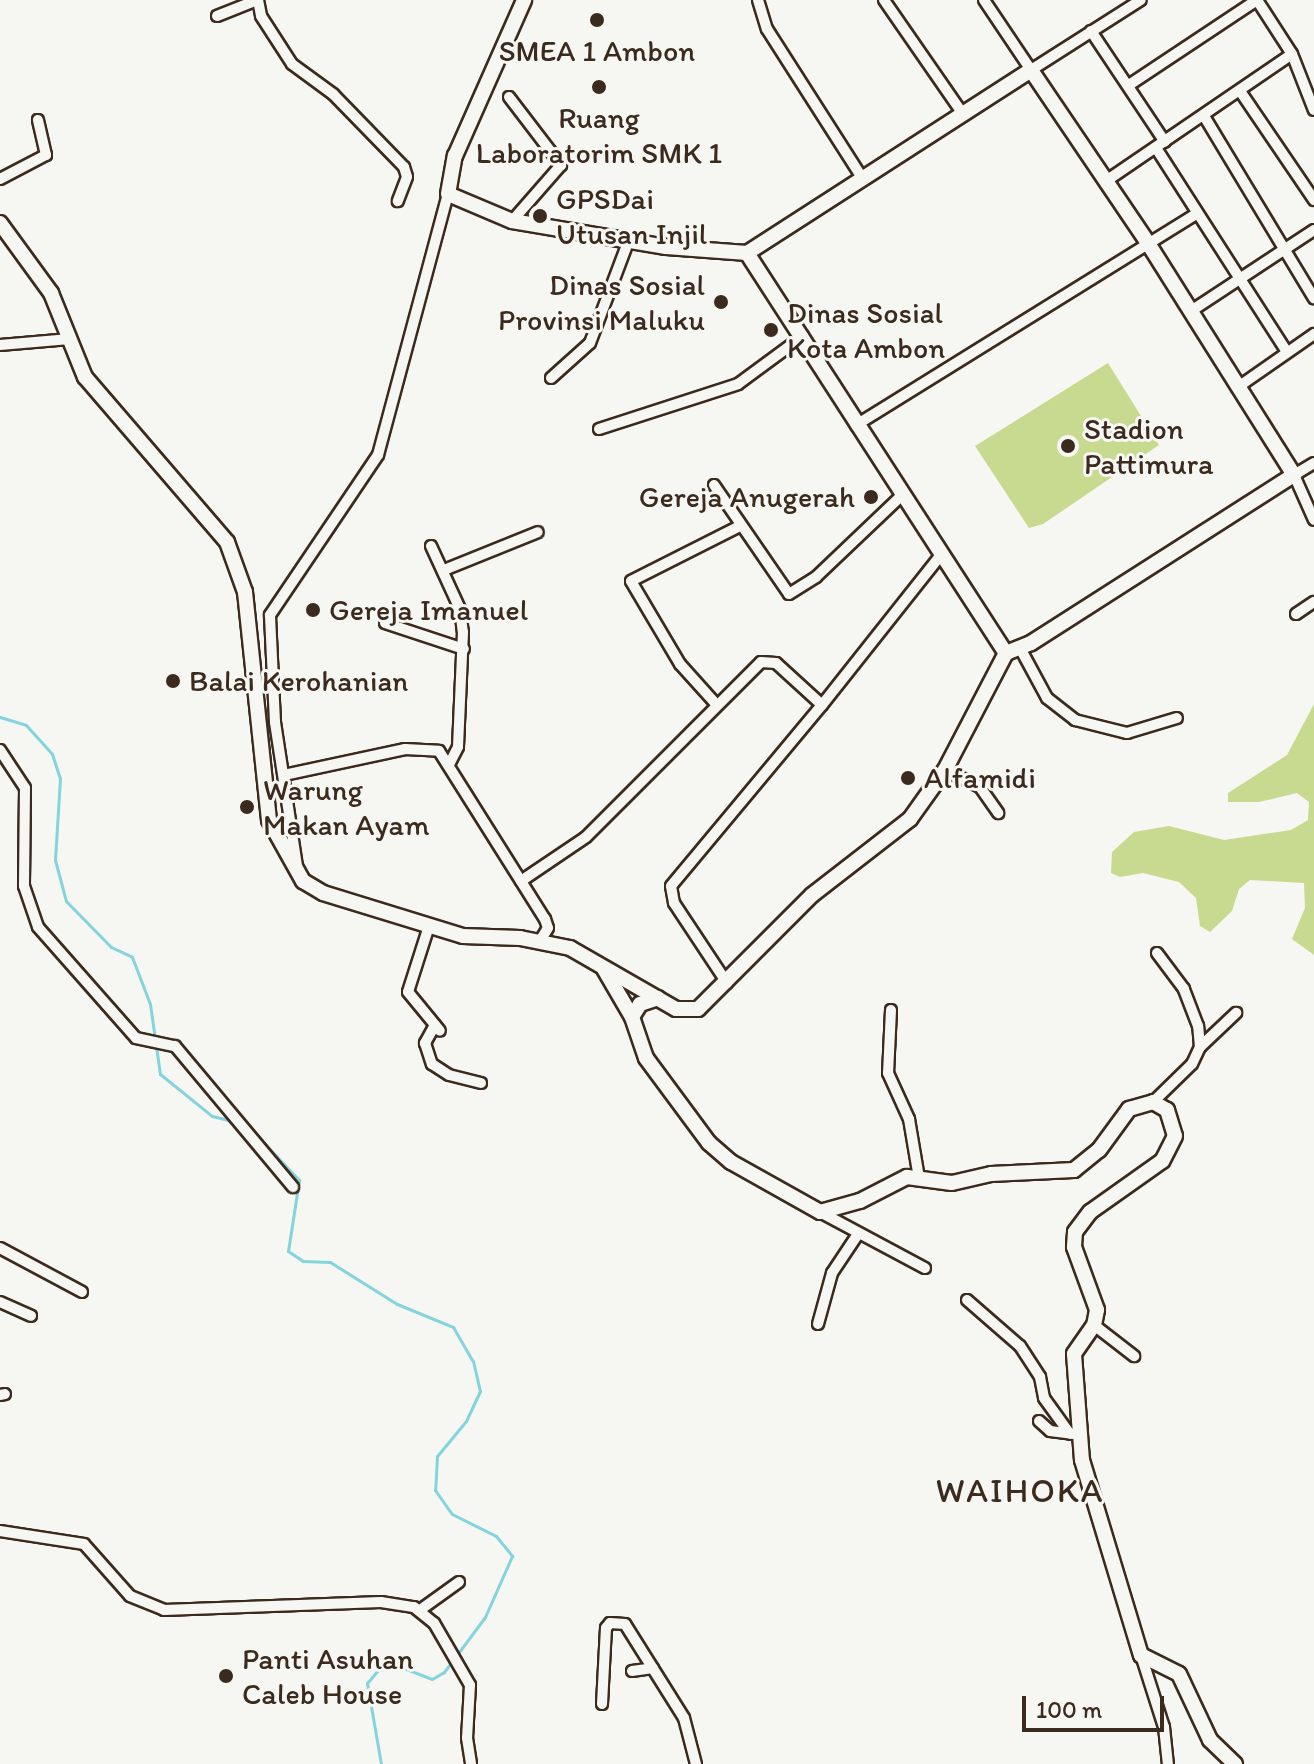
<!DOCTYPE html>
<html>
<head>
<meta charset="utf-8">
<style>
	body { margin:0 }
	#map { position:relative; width:1314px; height:1764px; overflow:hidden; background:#f6f6f2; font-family:Itim,sans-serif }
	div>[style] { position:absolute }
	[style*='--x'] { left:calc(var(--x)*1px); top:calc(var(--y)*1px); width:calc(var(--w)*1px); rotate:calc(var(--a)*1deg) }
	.green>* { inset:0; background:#c7da8f }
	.stream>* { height:3px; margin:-1.5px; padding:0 1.5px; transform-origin:1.5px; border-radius:1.5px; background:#83d4dc }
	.roads { filter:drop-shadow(2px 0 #3b2a1e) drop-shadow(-2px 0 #3b2a1e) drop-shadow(0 2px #3b2a1e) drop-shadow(0 -2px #3b2a1e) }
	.street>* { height:10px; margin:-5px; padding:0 5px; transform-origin:5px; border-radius:5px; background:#f6f6f2 }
	.secondary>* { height:14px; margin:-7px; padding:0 7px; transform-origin:7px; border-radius:7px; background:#f6f6f2 }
	.dots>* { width:22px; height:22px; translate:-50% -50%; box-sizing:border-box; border:4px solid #f6f6f2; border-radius:50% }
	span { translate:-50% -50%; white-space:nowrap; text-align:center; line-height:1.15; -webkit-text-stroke:6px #f6f6f2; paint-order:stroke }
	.poi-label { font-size:30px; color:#3b2a1e }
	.left { translate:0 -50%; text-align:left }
	.right { translate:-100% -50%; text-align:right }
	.quarter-label { font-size:34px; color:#3b2a1e; letter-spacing:2px }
	.scale { position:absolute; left:1022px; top:1696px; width:142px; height:36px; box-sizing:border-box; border:4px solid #3b2a1e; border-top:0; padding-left:10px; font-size:24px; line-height:28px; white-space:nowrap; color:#3b2a1e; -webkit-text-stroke:6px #f6f6f2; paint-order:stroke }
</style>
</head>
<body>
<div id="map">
	<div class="green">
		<i style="clip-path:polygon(1108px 363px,1159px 445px,1043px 524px,1029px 528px,975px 446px)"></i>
		<i style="clip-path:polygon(1314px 704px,1314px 955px,1292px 939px,1305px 908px,1304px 883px,1250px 880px,1239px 889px,1232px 911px,1210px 932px,1200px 926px,1196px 898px,1179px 882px,1143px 873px,1120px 877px,1111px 873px,1112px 852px,1134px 832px,1169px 826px,1224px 840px,1291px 830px,1308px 820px,1309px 802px,1297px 793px,1259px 802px,1228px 802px,1228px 793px,1287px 755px)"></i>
	</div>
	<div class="stream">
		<i style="--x:0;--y:717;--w:27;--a:17"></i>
		<i style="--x:26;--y:725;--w:39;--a:48"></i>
		<i style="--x:52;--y:754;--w:25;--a:72"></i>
		<i style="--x:60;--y:778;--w:82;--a:93.5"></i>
		<i style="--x:55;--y:860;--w:42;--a:75"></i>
		<i style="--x:66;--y:901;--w:64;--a:45.6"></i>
		<i style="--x:111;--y:947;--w:23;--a:25"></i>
		<i style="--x:132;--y:957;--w:50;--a:69"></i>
		<i style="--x:150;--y:1004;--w:71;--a:81.9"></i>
		<i style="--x:160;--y:1074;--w:67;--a:38.9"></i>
		<i style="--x:212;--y:1116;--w:21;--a:14"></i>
		<i style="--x:247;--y:1125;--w:76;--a:46.6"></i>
		<i style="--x:299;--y:1180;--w:72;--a:98.8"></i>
		<i style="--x:288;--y:1251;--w:18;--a:34"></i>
		<i style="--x:303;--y:1261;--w:27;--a:2"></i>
		<i style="--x:330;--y:1262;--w:79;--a:32.1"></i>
		<i style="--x:397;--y:1304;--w:61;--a:22.3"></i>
		<i style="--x:453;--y:1327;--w:39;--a:60"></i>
		<i style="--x:473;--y:1361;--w:31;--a:77"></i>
		<i style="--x:480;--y:1391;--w:33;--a:115"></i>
		<i style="--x:466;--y:1421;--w:45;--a:129.6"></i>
		<i style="--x:437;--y:1456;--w:34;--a:93"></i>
		<i style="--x:435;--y:1490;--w:29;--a:55"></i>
		<i style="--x:452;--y:1514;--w:49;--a:26.6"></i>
		<i style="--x:496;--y:1536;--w:26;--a:51"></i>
		<i style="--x:512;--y:1556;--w:67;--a:113.9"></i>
		<i style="--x:485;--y:1617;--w:69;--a:126.7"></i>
		<i style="--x:444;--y:1672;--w:14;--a:150"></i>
		<i style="--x:432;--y:1679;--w:33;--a:-159"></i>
		<i style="--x:401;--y:1667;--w:23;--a:173"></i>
		<i style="--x:378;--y:1670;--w:17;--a:130"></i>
		<i style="--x:367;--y:1683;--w:82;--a:80.2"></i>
	</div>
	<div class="roads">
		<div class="street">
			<i style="--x:258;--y:0;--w:16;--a:79"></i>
			<i style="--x:261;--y:16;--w:57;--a:57.1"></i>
			<i style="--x:292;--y:64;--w:51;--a:36.2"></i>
			<i style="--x:333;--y:94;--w:102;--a:45.8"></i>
			<i style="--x:404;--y:167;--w:10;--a:73"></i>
			<i style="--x:407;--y:177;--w:26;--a:111"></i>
			<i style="--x:758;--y:0;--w:30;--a:73"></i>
			<i style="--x:767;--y:29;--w:178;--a:57.4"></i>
			<i style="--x:884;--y:0;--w:139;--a:55.3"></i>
			<i style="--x:984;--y:0;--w:84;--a:56.1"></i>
			<i style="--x:1031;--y:70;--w:130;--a:-32.5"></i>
			<i style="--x:1257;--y:0;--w:64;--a:57.1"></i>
			<i style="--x:1292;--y:54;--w:60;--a:68.6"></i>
			<i style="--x:217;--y:16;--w:43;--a:-21.8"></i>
			<i style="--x:1091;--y:31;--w:133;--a:56.3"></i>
			<i style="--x:1129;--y:85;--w:154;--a:-33.6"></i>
			<i style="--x:1240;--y:91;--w:132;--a:55.8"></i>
			<i style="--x:509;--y:97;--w:86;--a:52.6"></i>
			<i style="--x:561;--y:165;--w:74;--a:131.2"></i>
			<i style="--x:1204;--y:116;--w:213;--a:58.9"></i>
			<i style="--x:1156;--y:148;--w:242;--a:57.3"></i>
			<i style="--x:0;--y:179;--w:52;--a:-27.6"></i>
			<i style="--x:46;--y:155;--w:36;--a:-103"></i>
			<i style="--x:1106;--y:181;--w:225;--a:-34.3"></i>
			<i style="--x:1191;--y:311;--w:147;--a:-33.4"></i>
			<i style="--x:0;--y:345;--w:70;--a:-4.9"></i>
			<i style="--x:551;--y:378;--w:52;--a:-41.9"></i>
			<i style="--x:590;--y:343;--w:110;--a:-69.3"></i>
			<i style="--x:1238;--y:387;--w:93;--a:-34.9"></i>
			<i style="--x:856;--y:425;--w:400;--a:-31.8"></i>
			<i style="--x:599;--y:429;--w:146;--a:-17.9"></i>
			<i style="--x:738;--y:384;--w:81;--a:-36.4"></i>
			<i style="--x:1314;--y:463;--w:23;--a:149"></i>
			<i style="--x:1294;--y:475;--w:49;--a:66"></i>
			<i style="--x:714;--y:485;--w:132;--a:55.5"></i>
			<i style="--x:789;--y:594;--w:32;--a:-32"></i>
			<i style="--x:816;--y:577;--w:117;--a:-43.6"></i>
			<i style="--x:431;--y:546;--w:69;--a:65.3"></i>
			<i style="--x:460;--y:609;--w:23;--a:83"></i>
			<i style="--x:463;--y:632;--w:115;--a:92.5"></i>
			<i style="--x:458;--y:747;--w:20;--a:117"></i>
			<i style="--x:444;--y:570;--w:101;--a:-22"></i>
			<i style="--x:1296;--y:614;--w:22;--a:-34"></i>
			<i style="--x:385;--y:623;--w:83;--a:18.2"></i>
			<i style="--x:1020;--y:648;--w:57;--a:61.6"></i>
			<i style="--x:1047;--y:698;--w:36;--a:38"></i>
			<i style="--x:1075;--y:720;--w:54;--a:14"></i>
			<i style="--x:1127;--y:733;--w:52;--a:-16.7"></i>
			<i style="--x:716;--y:704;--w:54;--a:-132"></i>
			<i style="--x:680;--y:664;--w:96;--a:-120.6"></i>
			<i style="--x:631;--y:581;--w:122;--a:-26.8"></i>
			<i style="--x:0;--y:750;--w:45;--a:56.7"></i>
			<i style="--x:25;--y:788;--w:98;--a:90.6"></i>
			<i style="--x:24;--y:886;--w:43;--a:71.1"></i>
			<i style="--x:38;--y:927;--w:148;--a:48.6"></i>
			<i style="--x:136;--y:1038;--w:40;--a:12"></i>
			<i style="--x:175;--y:1046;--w:184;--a:50.1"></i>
			<i style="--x:945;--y:770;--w:39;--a:26"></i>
			<i style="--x:980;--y:787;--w:32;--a:55"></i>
			<i style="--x:284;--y:775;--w:124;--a:-12.1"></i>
			<i style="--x:405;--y:749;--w:34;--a:3"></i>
			<i style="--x:439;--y:751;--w:199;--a:57.8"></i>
			<i style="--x:545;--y:919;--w:9;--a:72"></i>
			<i style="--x:548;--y:928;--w:15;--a:122"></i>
			<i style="--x:297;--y:866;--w:146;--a:-98.7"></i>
			<i style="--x:275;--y:722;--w:107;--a:-92.7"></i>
			<i style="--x:270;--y:615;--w:193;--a:-56"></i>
			<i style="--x:378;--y:455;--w:270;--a:-75"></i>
			<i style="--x:521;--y:881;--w:78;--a:-34.1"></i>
			<i style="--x:586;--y:837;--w:247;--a:-45"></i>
			<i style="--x:761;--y:662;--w:15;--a:4"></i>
			<i style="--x:776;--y:663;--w:62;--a:42.4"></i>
			<i style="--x:822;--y:705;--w:190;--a:-51.6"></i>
			<i style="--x:429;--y:926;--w:69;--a:107.7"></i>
			<i style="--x:408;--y:992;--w:50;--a:50.6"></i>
			<i style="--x:727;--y:983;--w:96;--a:-123.5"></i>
			<i style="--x:674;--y:903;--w:17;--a:-100"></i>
			<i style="--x:671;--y:886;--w:236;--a:-50.2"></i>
			<i style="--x:891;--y:1010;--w:63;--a:92.7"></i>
			<i style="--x:888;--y:1073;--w:51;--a:65.5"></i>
			<i style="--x:909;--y:1119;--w:60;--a:80.4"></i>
			<i style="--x:435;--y:1025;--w:21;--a:119"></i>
			<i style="--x:425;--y:1043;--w:22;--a:72"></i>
			<i style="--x:432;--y:1064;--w:20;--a:33"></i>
			<i style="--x:449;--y:1075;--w:33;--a:14"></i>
			<i style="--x:1200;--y:1047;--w:50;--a:-43.4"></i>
			<i style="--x:1153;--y:1102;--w:54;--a:-44.3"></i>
			<i style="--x:1192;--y:1064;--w:19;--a:-65"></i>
			<i style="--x:1200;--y:1047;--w:21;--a:-95"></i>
			<i style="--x:1198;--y:1026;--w:40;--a:-111"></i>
			<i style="--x:1184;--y:989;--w:45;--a:-126.9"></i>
			<i style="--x:820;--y:1212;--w:119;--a:28.1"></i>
			<i style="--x:0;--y:1248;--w:93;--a:28.2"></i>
			<i style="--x:967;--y:1300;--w:70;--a:41"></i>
			<i style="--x:1020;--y:1346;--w:37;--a:57"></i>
			<i style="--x:1040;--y:1377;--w:21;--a:79"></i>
			<i style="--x:1044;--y:1398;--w:44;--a:54.2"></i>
			<i style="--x:0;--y:1302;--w:34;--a:24"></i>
			<i style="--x:818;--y:1324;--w:53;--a:-74.6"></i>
			<i style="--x:832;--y:1273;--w:47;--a:-56.3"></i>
			<i style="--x:1094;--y:1325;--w:51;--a:37.8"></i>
			<i style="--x:0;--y:1395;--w:5;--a:-11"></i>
			<i style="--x:1039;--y:1421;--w:15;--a:42"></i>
			<i style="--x:1050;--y:1431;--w:24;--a:7"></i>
			<i style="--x:0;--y:1531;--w:85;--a:8.8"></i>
			<i style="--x:84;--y:1544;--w:69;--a:48.5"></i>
			<i style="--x:130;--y:1596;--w:37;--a:22"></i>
			<i style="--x:164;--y:1610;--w:217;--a:-2.1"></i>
			<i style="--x:381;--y:1602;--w:33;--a:9"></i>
			<i style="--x:414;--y:1607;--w:26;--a:39"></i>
			<i style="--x:434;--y:1623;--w:72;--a:59.9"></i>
			<i style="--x:470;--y:1685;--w:53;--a:93.2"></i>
			<i style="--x:467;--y:1738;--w:26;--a:81"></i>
			<i style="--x:420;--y:1610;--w:48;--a:-35.7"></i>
			<i style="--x:1141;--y:1655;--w:76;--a:72.3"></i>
			<i style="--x:1164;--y:1727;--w:37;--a:84"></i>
			<i style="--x:632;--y:1671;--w:21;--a:-8"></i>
			<i style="--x:602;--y:1704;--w:76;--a:-87"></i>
			<i style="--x:606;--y:1628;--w:6;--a:-51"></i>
			<i style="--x:610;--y:1623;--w:15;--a:4"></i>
			<i style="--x:625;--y:1624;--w:111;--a:57.9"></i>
			<i style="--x:684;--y:1718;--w:48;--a:75.4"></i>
		</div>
		<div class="secondary">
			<i style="--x:0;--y:223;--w:87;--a:53.9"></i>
			<i style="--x:51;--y:293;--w:91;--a:68"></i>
			<i style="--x:85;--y:377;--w:218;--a:49.3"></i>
			<i style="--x:227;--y:542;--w:53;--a:70.2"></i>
			<i style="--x:245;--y:592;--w:229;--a:84"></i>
			<i style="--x:269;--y:820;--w:70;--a:60.9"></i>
			<i style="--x:303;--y:881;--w:23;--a:31"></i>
			<i style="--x:323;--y:893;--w:146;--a:17.1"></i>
			<i style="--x:463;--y:936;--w:57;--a:2"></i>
			<i style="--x:520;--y:938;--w:51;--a:11.3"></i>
			<i style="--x:570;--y:948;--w:122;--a:29.9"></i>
			<i style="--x:676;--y:1009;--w:22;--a:0"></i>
			<i style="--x:698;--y:1009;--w:161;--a:-45"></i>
			<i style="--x:812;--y:895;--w:124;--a:-37.8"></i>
			<i style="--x:910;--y:819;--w:60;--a:-54.5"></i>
			<i style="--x:945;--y:770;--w:132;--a:-62.5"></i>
			<i style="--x:1006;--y:653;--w:27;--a:-22"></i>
			<i style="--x:1031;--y:643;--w:312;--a:-32.6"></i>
			<i style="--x:1294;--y:475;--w:274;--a:-122.2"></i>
			<i style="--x:1148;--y:243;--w:209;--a:-124.1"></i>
			<i style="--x:1031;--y:70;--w:338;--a:147.2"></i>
			<i style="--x:747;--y:253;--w:81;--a:-175.8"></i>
			<i style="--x:666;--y:247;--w:156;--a:-170.4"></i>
			<i style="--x:512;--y:221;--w:69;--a:-157.1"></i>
			<i style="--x:448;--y:194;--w:39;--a:-80"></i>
			<i style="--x:455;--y:156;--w:171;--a:-66.1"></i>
			<i style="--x:747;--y:253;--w:477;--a:57.1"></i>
			<i style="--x:604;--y:969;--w:56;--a:59.7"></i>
			<i style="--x:632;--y:1017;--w:43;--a:71.1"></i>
			<i style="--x:646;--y:1058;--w:106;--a:53.5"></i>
			<i style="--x:709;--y:1143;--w:29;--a:41"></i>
			<i style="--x:731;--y:1162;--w:102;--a:29.3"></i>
			<i style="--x:820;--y:1212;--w:41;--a:-15.4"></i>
			<i style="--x:860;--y:1201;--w:53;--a:-27.1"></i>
			<i style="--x:907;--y:1177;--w:45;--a:7.6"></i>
			<i style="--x:952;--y:1183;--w:40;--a:-13"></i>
			<i style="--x:991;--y:1174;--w:83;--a:-2.8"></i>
			<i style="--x:1074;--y:1170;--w:32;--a:-39"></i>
			<i style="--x:1099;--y:1150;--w:51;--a:-53.8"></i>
			<i style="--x:1129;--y:1109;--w:25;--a:-16"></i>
			<i style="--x:1153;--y:1102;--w:16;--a:30"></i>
			<i style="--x:1167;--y:1110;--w:27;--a:73"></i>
			<i style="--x:1175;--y:1136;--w:28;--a:117"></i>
			<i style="--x:1162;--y:1161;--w:88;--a:144.7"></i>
			<i style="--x:1090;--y:1212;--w:25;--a:127"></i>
			<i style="--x:1075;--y:1232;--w:15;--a:94"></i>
			<i style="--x:1074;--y:1247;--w:67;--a:69.9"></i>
			<i style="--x:1097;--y:1310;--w:15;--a:101"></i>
			<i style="--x:1094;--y:1325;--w:35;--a:125"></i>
			<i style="--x:1074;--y:1354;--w:106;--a:85.7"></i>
			<i style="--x:1082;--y:1460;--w:204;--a:73.2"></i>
			<i style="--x:1141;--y:1655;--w:42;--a:26.6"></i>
			<i style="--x:1179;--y:1674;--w:73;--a:64.8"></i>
			<i style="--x:1210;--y:1740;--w:35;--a:44"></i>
			<i style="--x:632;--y:1017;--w:15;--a:-58"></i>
			<i style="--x:640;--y:1004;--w:19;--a:-18"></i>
		</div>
	</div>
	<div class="dots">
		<i style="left:597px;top:20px;background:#3b2a1e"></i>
		<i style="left:599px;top:87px;background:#3b2a1e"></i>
		<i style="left:540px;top:216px;background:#3b2a1e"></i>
		<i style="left:721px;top:302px;background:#3b2a1e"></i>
		<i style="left:771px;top:330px;background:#3b2a1e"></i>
		<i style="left:1068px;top:446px;background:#3b2a1e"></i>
		<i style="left:871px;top:497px;background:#3b2a1e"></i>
		<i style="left:313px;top:610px;background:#3b2a1e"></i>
		<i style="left:173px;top:681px;background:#3b2a1e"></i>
		<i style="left:908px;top:778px;background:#3b2a1e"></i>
		<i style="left:247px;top:807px;background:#3b2a1e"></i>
		<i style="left:226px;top:1676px;background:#3b2a1e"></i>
	</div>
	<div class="poi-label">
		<span style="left:597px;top:51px">SMEA 1 Ambon</span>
		<span style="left:599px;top:135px">Ruang<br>Laboratorim SMK 1</span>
		<span class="left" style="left:556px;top:216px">GPSDai<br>Utusan Injil</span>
		<span class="right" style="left:705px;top:302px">Dinas Sosial<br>Provinsi Maluku</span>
		<span class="left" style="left:787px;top:330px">Dinas Sosial<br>Kota Ambon</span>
		<span class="left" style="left:1084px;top:446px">Stadion<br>Pattimura</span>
		<span class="right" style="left:855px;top:497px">Gereja Anugerah</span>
		<span class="left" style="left:329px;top:610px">Gereja Imanuel</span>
		<span class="left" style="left:189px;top:681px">Balai Kerohanian</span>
		<span class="left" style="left:924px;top:778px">Alfamidi</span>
		<span class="left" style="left:263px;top:807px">Warung<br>Makan Ayam</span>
		<span class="left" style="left:242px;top:1676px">Panti Asuhan<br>Caleb House</span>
	</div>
	<div class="quarter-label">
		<span style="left:1020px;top:1491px">WAIHOKA</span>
	</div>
	<div class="scale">100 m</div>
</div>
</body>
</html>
